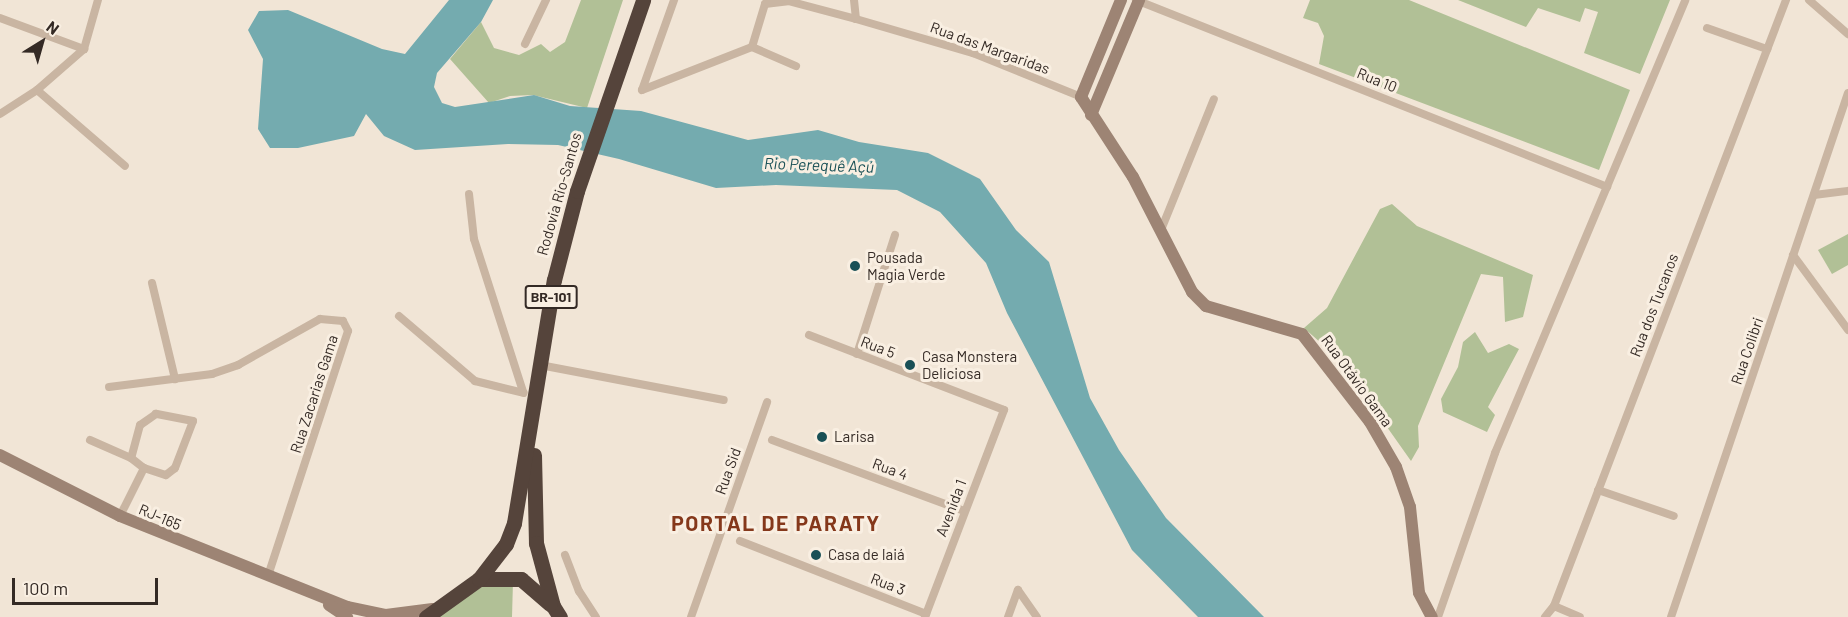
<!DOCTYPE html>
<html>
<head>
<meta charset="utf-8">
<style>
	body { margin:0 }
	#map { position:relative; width:1848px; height:617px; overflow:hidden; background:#f1e5d6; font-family:Barlow,sans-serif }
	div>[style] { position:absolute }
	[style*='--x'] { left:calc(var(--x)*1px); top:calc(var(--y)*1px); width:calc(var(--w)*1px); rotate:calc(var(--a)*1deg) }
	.green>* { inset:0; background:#b1c096 }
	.water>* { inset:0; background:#74abaf }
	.street>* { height:8px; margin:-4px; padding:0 4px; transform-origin:4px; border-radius:4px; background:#c9b5a2 }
	.secondary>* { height:12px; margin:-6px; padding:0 6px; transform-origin:6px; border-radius:6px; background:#9d8474 }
	.highway>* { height:15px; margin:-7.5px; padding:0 7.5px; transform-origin:7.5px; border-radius:7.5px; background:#55443b }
	.dots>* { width:16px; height:16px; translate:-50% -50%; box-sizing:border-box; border:3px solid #f9efe2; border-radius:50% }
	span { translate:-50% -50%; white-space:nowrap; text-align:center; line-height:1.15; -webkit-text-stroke:6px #f9efe2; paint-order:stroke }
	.shield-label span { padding:2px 4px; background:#f9efe2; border:2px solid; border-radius:4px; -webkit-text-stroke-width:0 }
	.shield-label { font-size:14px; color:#342a25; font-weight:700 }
	.street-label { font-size:15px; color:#342a25 }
	.poi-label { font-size:15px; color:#342a25 }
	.left { translate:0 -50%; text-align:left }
	.water-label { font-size:16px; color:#195056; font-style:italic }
	.district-label { font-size:21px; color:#85381b; font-weight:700; letter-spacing:1.5px }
	.north { position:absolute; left:12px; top:12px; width:60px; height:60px; -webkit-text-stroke:4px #f9efe2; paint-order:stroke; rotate:37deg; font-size:16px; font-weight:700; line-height:24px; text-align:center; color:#342a25 }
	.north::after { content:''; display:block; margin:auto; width:21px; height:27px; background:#342a25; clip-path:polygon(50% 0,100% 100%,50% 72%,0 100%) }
	.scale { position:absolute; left:12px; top:578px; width:146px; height:27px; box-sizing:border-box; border:3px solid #342a25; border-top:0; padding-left:8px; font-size:18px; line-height:21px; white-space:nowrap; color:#342a25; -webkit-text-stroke:4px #f9efe2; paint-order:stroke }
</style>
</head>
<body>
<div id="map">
	<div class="green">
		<i style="clip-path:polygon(581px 0,623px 0,587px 108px,533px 95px,510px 96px,489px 103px,450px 59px,481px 22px,494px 48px,519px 55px,541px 44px,550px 52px,565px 42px)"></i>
		<i style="clip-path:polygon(1310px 0,1409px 0,1630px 90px,1599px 170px,1319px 64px,1324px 36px,1318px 23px,1303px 18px)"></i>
		<i style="clip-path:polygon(1458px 0,1670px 0,1640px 74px,1584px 53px,1598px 12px,1585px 8px,1580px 22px,1538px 8px,1526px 27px)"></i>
		<i style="clip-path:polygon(1392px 204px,1417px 226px,1533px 275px,1523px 317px,1505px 322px,1503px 277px,1481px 274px,1418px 426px,1419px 447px,1411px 461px,1339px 359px,1304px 328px,1327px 308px,1380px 209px)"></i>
		<i style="clip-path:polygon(1848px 234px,1848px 265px,1832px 274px,1818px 250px)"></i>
		<i style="clip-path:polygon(1475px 332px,1488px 353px,1509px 344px,1519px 349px,1488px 407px,1495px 415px,1487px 432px,1443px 412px,1441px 399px,1458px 367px,1463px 342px)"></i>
		<i style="clip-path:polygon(513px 581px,512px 617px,436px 617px,486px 584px)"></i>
	</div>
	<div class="water">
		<i style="clip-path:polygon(449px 0,493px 0,481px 22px,437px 73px,434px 87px,442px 103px,455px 107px,534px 95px,570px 106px,641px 111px,748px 140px,818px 130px,859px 142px,928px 153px,980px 179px,1016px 230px,1049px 262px,1090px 398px,1119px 450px,1166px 518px,1264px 617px,1198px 617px,1132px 550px,1007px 313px,986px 263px,940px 212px,897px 190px,776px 185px,716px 188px,619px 159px,558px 145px,508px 144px,415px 150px,384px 136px,366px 114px,354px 136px,298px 148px,270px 148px,258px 129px,263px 59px,248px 30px,259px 11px,288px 10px,382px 49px,405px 54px)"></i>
	</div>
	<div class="street">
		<i style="--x:854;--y:0;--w:19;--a:84"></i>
		<i style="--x:856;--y:19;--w:122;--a:16.2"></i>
		<i style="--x:973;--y:53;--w:120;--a:22.1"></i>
		<i style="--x:1136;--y:0;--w:507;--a:21.65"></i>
		<i style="--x:1809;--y:0;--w:52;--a:41.1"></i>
		<i style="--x:0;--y:18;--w:90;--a:20.3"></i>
		<i style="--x:1707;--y:28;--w:64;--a:19.3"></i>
		<i style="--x:525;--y:44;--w:49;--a:-64.5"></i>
		<i style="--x:752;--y:47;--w:45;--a:-73.2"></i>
		<i style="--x:765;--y:4;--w:23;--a:-7"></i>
		<i style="--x:788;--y:1;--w:70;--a:14.8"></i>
		<i style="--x:37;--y:90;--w:116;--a:40.8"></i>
		<i style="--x:642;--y:90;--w:118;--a:-21.4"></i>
		<i style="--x:752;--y:47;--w:48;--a:23.4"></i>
		<i style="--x:642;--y:90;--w:96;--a:-70.4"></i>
		<i style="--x:0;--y:114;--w:44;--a:-33"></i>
		<i style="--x:37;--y:90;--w:62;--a:-41.1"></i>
		<i style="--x:84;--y:49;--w:51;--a:-74.1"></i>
		<i style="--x:469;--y:194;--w:45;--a:83.7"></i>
		<i style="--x:474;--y:239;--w:161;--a:72.2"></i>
		<i style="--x:1814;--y:195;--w:34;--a:-7"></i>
		<i style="--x:1161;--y:230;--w:141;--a:-68"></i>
		<i style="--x:1793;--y:255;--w:93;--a:53.7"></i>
		<i style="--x:152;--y:283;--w:99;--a:76.5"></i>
		<i style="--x:399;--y:316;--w:100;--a:40.5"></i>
		<i style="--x:475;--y:381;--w:50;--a:13.8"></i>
		<i style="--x:809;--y:335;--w:209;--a:21"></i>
		<i style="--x:1004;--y:410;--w:222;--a:110.9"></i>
		<i style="--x:857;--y:354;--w:125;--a:-72.3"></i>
		<i style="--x:540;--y:365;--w:187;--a:10.8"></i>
		<i style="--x:109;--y:387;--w:104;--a:-7.2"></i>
		<i style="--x:212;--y:374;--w:28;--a:-19"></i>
		<i style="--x:238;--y:365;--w:94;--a:-29.3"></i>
		<i style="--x:320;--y:319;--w:23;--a:5"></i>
		<i style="--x:343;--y:321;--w:11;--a:63"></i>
		<i style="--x:348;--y:331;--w:258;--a:108.1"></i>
		<i style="--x:90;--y:440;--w:45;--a:23.7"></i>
		<i style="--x:772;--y:440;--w:205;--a:20.3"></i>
		<i style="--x:1598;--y:490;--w:80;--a:18.9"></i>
		<i style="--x:120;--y:516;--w:54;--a:-63.4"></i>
		<i style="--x:144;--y:468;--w:23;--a:18"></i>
		<i style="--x:166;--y:475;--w:11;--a:-38"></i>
		<i style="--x:175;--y:468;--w:50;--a:-69"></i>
		<i style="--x:193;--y:421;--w:38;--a:-169"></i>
		<i style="--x:156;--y:414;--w:19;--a:145"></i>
		<i style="--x:140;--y:425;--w:34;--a:105"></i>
		<i style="--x:131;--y:458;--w:16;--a:38"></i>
		<i style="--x:740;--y:541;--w:200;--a:21.4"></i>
		<i style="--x:565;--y:555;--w:39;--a:69"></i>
		<i style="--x:579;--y:591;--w:31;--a:57"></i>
		<i style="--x:1018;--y:590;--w:33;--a:55"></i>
		<i style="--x:1554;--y:606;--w:28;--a:23"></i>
		<i style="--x:691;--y:617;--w:228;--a:-70.5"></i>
		<i style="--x:1008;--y:617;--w:29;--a:-70"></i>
		<i style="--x:1438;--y:617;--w:174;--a:-70.8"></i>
		<i style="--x:1495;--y:453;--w:491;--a:-67.2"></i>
		<i style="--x:1545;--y:617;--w:14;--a:-51"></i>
		<i style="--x:1554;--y:606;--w:649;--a:-69.05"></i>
		<i style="--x:1671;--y:617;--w:553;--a:-71.34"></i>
	</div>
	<div class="secondary">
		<i style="--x:1121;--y:0;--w:105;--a:112.4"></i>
		<i style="--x:1081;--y:97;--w:95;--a:57"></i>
		<i style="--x:1133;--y:177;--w:129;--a:62.8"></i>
		<i style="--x:1192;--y:292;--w:20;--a:45"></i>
		<i style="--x:1206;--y:306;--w:100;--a:16.3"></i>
		<i style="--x:1302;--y:334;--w:111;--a:52.3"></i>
		<i style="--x:1370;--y:422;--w:52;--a:60"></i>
		<i style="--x:1396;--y:467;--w:42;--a:70.7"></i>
		<i style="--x:1410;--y:507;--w:86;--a:84"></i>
		<i style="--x:1419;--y:593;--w:27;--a:62"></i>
		<i style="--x:1091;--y:115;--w:125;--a:-67.3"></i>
		<i style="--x:0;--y:455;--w:135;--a:26.9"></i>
		<i style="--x:120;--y:516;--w:245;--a:21.8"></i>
		<i style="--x:348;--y:607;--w:39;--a:12"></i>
		<i style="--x:386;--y:615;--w:47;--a:-7.3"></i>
		<i style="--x:329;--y:605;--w:22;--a:34"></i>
	</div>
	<div class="highway">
		<i style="--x:534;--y:455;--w:88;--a:88.7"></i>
		<i style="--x:536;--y:543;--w:65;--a:74.9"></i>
		<i style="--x:553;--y:606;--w:13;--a:58"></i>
		<i style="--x:479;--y:579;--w:42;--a:0"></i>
		<i style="--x:521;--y:579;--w:38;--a:41"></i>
		<i style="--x:426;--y:617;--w:65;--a:-35.6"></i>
		<i style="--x:479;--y:579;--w:44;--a:-52.4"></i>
		<i style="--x:506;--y:544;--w:22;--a:-69"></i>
		<i style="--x:514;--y:523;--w:246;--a:-80.7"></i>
		<i style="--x:554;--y:280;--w:92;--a:-75.5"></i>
		<i style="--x:577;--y:191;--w:202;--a:-70.9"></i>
	</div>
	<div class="dots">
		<i style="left:855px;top:266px;background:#195056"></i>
		<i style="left:910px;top:365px;background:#195056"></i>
		<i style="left:822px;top:437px;background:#195056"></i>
		<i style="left:816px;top:555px;background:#195056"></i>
	</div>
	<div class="shield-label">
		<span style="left:551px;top:297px">BR-101</span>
	</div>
	<div class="street-label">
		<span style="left:990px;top:48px;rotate:20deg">Rua das Margaridas</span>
		<span style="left:1377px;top:80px;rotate:22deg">Rua 10</span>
		<span style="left:559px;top:194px;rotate:-74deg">Rodovia Rio-Santos</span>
		<span style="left:1654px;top:305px;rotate:-69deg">Rua dos Tucanos</span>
		<span style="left:878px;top:347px;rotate:21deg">Rua 5</span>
		<span style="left:1747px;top:351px;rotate:-71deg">Rua Colibri</span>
		<span style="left:1357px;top:381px;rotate:54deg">Rua Otávio Gama</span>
		<span style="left:314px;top:394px;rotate:-72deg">Rua Zacarias Gama</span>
		<span style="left:890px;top:469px;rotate:20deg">Rua 4</span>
		<span style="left:728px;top:471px;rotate:-70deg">Rua Sid</span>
		<span style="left:951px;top:508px;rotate:-69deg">Avenida 1</span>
		<span style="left:160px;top:517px;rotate:23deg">RJ-165</span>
		<span style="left:888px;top:584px;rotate:21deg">Rua 3</span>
	</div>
	<div class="poi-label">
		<span class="left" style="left:867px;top:266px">Pousada<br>Magia Verde</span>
		<span class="left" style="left:922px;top:365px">Casa Monstera<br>Deliciosa</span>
		<span class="left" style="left:834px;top:437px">Larisa</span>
		<span class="left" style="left:828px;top:555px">Casa de Iaiá</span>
	</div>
	<div class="water-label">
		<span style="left:819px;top:165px;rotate:2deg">Rio Perequê Açú</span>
	</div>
	<div class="district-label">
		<span style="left:776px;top:523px">PORTAL DE PARATY</span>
	</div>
	<div class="north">N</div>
	<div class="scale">100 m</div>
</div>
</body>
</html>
